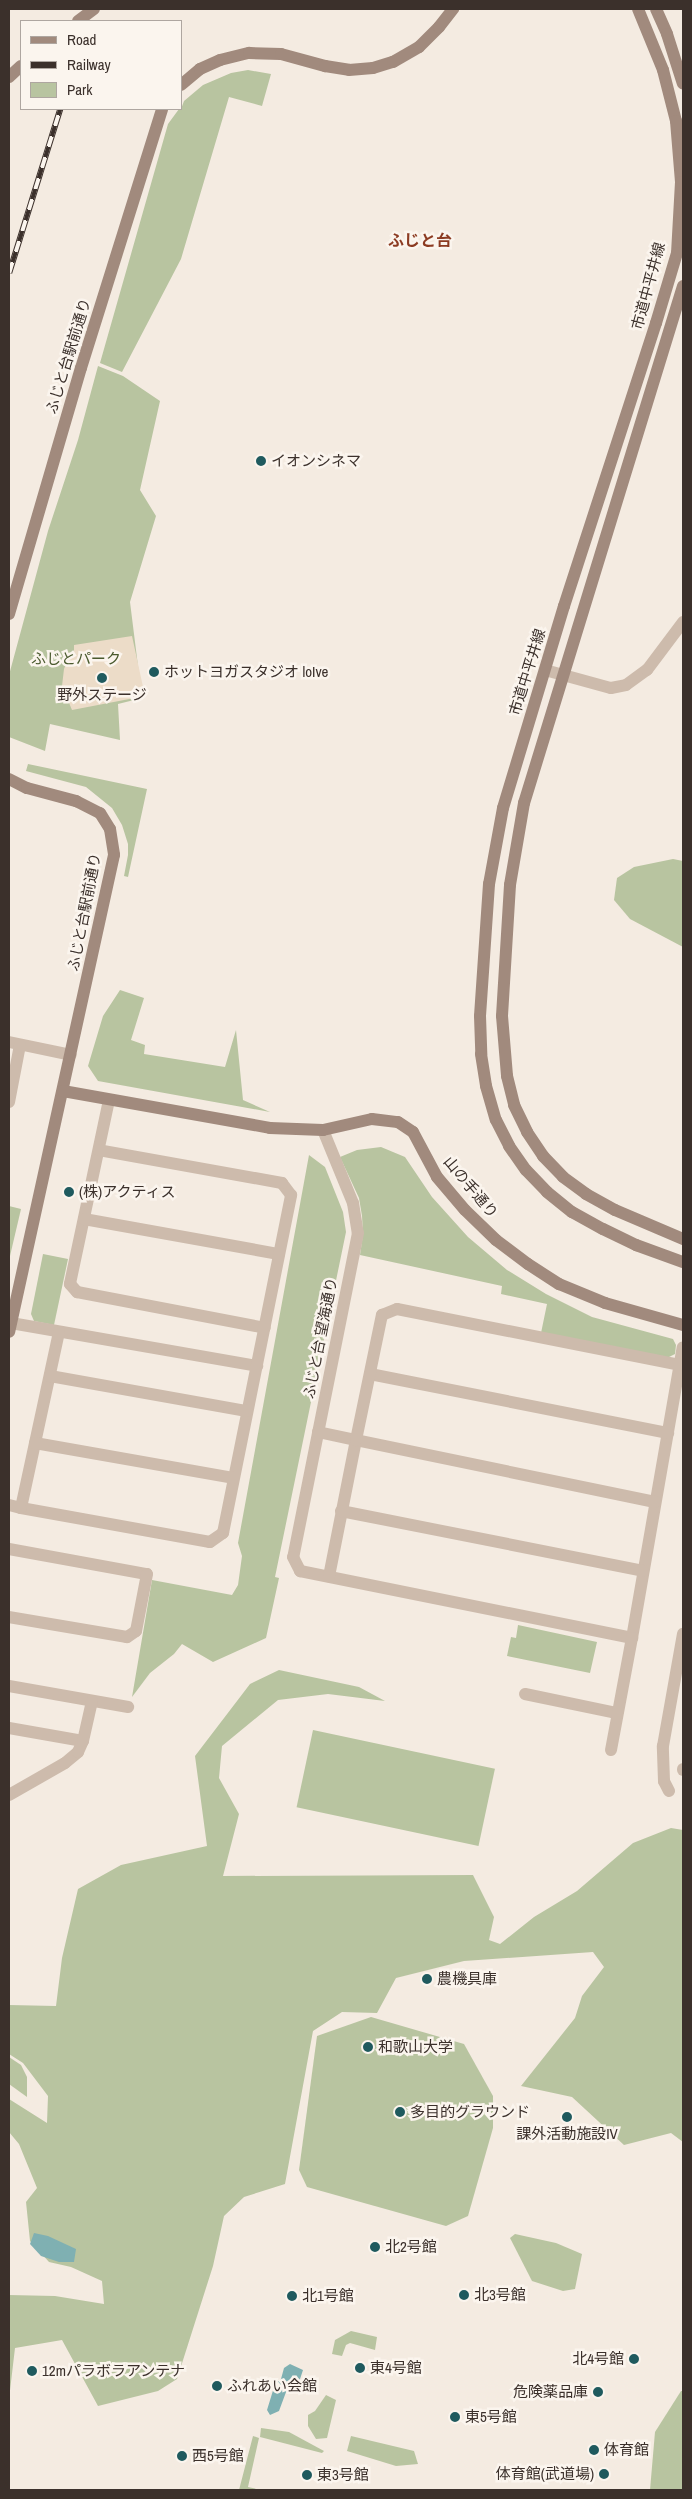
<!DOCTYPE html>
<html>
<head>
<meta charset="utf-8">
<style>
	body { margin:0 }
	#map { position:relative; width:692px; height:2499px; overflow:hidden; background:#f4ebe1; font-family:"Archivo Narrow","Noto Sans JP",sans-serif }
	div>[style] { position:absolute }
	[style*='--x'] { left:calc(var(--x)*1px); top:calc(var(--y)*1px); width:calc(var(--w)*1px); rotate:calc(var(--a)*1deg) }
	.green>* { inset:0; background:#b8c4a0; transform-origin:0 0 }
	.plaza>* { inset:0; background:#ecdcc8 }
	.water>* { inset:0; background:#7fb0b2 }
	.street>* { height:12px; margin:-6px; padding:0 6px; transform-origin:6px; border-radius:6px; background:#cdbbac }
	.secondary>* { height:12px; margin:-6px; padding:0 6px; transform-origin:6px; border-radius:6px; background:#a18a7d }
	.rail>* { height:5.5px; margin-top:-2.75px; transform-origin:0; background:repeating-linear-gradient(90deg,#fbf5ee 0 11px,#3b302b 0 22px); box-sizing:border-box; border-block:1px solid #3b302b }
	.secondary-bridge>* { height:12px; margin:-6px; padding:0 6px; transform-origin:6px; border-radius:6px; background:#a18a7d }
	.dots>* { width:14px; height:14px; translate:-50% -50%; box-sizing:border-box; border:2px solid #fbf5ee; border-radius:50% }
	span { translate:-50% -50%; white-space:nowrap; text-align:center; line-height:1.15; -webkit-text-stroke:5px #fbf5ee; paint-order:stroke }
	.street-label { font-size:15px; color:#3b302b }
	.poi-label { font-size:15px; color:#3b302b }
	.left { translate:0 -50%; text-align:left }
	.right { translate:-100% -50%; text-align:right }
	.park-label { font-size:15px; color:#4a5a2e }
	.neighbourhood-label { font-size:16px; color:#8c3b22; font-weight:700 }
	.frame { position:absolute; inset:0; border:10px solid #3b302b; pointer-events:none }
	.legend { position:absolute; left:20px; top:20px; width:162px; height:90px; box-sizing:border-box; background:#fbf5ee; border:1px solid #aea6a0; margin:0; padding:6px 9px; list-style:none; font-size:15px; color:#3b302b }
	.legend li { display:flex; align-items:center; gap:10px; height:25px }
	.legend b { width:25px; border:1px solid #aea6a0 }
</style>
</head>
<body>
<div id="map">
	<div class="green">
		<i style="clip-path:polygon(248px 70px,271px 74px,262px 106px,229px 97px,181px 259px,122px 372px,100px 363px,168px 124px,179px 109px,181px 109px,184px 101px,203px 85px,231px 73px)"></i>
		<i style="clip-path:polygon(98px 366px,123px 376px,160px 401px,140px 490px,156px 516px,130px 602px,142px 698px,118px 704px,120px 740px,50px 724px,45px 751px,9px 737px,9px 675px,48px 531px,78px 440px)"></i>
		<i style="clip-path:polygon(28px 764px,147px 789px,128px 877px,124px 876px,128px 855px,128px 844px,122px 825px,112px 808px,86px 787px,26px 771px)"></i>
		<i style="clip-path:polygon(673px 859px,683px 861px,683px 947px,630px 919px,614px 900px,617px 878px,634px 867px)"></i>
		<i style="clip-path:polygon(120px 990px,144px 998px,131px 1040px,145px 1045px,144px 1054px,225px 1067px,236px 1030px,243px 1100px,270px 1112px,98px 1081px,88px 1066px,103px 1016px)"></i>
		<i style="clip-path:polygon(381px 1147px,405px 1157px,432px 1197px,468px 1237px,507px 1270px,546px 1294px,592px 1317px,673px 1339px,676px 1345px,675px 1354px,667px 1358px,541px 1333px,547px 1304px,501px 1294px,502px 1286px,360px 1255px,363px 1234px,362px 1216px,359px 1198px,340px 1157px,357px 1150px)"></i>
		<i style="clip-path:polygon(309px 1155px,325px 1167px,343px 1212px,346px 1232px,275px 1577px,279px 1578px,266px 1638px,213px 1662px,182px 1644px,174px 1654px,150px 1673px,132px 1697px,152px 1580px,232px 1595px,238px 1585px,242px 1556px,238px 1543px)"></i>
		<i style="clip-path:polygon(9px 1206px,21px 1209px,10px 1256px,9px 1256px)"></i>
		<i style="clip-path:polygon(43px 1254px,68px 1259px,54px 1325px,34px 1321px,31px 1314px)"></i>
		<i style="clip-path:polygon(518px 1625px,597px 1642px,590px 1673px,507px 1656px,511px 1637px,516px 1638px)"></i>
		<i style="clip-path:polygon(279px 1670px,359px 1687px,385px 1701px,328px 1694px,278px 1700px,222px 1746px,219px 1778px,239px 1814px,223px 1876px,473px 1875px,494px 1917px,489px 1940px,500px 1944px,534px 1917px,577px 1891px,633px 1843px,671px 1828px,683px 1830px,683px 2142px,671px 2133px,624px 2145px,572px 2097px,521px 2086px,575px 2018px,582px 1996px,604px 1967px,593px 1952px,464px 1961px,396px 1978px,377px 2013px,342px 2012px,313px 2031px,285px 2184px,244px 2197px,224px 2216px,213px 2266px,177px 2379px,158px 2391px,98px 2406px,62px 2340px,15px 2348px,9px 2399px,9px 2295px,55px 2296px,104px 2304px,102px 2281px,71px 2267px,49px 2262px,30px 2241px,26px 2202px,37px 2188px,19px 2144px,9px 2132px,9px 2099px,47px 2123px,48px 2096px,23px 2063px,9px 2054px,9px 2005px,56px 2006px,62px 1958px,78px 1889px,121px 1865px,207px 1846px,195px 1756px,250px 1684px)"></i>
		<i style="left:313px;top:1730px;width:186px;height:79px;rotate:12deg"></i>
		<i style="clip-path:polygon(371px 2017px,464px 2044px,493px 2096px,493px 2128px,468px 2216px,446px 2226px,307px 2187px,299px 2170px,317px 2036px)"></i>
		<i style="clip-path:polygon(9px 2057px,21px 2065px,27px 2077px,27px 2097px,9px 2084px)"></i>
		<i style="clip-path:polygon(515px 2234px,556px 2243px,582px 2254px,575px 2289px,563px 2291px,532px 2281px,510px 2238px)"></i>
		<i style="clip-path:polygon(351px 2331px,377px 2337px,375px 2350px,350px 2343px,346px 2345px,342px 2356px,332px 2354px,335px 2340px)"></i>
		<i style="clip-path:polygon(681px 2391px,683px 2391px,683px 2490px,650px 2490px,655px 2432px)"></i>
		<i style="clip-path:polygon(326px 2395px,336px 2400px,327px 2438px,316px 2439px,308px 2426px,308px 2415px,315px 2411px)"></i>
		<i style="clip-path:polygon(261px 2428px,289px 2432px,324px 2451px,322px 2453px,260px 2437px)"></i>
		<i style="clip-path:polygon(253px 2436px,259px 2438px,248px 2487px,261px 2490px,239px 2490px)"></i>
		<i style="clip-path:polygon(351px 2436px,414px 2451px,418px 2464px,396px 2466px,347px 2451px)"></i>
	</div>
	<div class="plaza">
		<i style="clip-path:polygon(132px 636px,145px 696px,72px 710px,62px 686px,64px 669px,68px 659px,74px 653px,74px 645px)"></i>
	</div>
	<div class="water">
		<i style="clip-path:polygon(34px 2233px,48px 2236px,76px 2249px,74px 2262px,59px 2262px,41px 2256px,30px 2244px)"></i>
		<i style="clip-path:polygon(290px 2364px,303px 2370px,299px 2382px,295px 2385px,289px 2384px,279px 2411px,270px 2415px,267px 2410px,275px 2384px,281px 2379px,284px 2368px)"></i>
	</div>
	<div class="street">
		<i style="--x:545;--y:670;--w:68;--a:15.3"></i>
		<i style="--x:611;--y:688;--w:15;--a:-11"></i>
		<i style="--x:626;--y:685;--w:26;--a:-36"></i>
		<i style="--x:647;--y:670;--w:60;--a:-53.1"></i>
		<i style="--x:9;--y:1042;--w:63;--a:11.8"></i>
		<i style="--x:109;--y:1100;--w:188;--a:102"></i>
		<i style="--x:70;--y:1284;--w:11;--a:49"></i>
		<i style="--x:77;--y:1292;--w:191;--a:10.8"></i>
		<i style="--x:9;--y:1102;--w:58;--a:-79.1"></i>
		<i style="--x:323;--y:1130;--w:79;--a:67.7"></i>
		<i style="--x:353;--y:1203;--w:30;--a:81"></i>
		<i style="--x:358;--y:1233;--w:330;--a:101.3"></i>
		<i style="--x:293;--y:1557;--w:16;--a:63"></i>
		<i style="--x:300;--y:1571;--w:339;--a:11.4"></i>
		<i style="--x:632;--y:1638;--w:295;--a:-80.1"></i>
		<i style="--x:84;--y:1219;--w:198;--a:10.2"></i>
		<i style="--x:11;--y:1323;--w:250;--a:9.9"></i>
		<i style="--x:59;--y:1332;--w:180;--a:102.2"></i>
		<i style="--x:21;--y:1508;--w:192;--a:10.2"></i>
		<i style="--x:210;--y:1542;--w:16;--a:-35"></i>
		<i style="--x:223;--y:1533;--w:345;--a:-78.6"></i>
		<i style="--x:291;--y:1195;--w:15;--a:-127"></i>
		<i style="--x:282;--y:1183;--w:186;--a:-169.8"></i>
		<i style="--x:370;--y:1374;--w:304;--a:11.2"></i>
		<i style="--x:50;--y:1376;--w:200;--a:10.1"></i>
		<i style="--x:318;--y:1432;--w:39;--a:12"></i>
		<i style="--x:356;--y:1440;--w:139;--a:101.2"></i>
		<i style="--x:35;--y:1443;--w:201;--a:10"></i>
		<i style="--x:655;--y:1502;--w:305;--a:-168.3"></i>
		<i style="--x:356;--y:1440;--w:128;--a:-78.3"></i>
		<i style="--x:382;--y:1315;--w:16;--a:-22"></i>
		<i style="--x:397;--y:1309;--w:288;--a:11.2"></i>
		<i style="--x:9;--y:1505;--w:12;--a:14"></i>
		<i style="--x:341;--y:1511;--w:308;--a:11.2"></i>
		<i style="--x:9;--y:1549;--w:140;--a:10.3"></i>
		<i style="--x:147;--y:1574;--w:58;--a:100.9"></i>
		<i style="--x:136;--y:1631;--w:11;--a:146"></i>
		<i style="--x:127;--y:1637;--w:120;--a:-170.4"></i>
		<i style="--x:9;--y:1686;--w:121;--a:10"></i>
		<i style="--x:525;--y:1694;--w:94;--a:11.7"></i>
		<i style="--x:9;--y:1728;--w:75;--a:10"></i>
		<i style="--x:611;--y:1750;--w:114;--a:-79.4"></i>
		<i style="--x:683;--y:1769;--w:1;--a:90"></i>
		<i style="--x:669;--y:1791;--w:11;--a:-117"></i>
		<i style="--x:664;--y:1781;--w:35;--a:-92"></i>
		<i style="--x:663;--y:1746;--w:114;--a:-79.9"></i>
		<i style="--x:9;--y:1795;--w:64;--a:-29.7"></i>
		<i style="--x:65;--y:1763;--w:17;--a:-40"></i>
		<i style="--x:78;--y:1752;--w:12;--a:-66"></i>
		<i style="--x:83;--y:1741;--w:41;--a:-77.3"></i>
	</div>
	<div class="secondary">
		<i style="--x:638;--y:9;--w:66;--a:67.7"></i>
		<i style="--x:663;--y:70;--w:53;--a:75.7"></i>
		<i style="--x:676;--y:121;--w:61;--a:85.3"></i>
		<i style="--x:681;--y:182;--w:71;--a:93.2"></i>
		<i style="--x:677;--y:253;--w:73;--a:106.7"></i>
		<i style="--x:656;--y:323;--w:298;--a:108"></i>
		<i style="--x:564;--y:606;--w:211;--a:106.8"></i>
		<i style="--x:503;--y:808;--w:77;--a:100.4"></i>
		<i style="--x:489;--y:884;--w:132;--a:93.9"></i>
		<i style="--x:480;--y:1016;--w:38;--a:88"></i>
		<i style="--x:481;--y:1054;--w:32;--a:81"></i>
		<i style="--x:486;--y:1086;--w:35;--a:74"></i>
		<i style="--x:496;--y:1120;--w:29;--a:63"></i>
		<i style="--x:509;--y:1146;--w:29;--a:55"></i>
		<i style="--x:526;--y:1170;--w:30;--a:46"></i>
		<i style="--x:547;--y:1192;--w:32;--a:39"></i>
		<i style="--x:572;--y:1212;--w:35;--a:29"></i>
		<i style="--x:603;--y:1229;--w:37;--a:26"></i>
		<i style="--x:636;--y:1245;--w:50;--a:19.9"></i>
		<i style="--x:656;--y:9;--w:27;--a:66"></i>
		<i style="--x:667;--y:34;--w:52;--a:72.3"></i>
		<i style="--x:9;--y:77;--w:16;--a:-43"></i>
		<i style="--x:181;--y:85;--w:25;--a:-40"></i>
		<i style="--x:200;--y:69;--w:22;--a:-24"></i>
		<i style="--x:220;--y:60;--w:30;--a:-14"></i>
		<i style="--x:249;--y:53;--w:32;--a:2"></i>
		<i style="--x:281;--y:54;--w:46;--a:15.3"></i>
		<i style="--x:325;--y:66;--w:24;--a:9"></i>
		<i style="--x:349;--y:70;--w:24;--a:-5"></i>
		<i style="--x:373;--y:68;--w:21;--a:-17"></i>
		<i style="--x:393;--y:62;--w:30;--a:-30"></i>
		<i style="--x:419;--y:47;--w:28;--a:-45"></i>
		<i style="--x:439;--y:27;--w:23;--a:-52"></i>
		<i style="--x:683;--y:286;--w:541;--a:107.09"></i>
		<i style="--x:524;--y:803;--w:83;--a:99.7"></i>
		<i style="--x:510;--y:885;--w:131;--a:93.5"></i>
		<i style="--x:502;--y:1016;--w:60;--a:85.2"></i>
		<i style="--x:507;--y:1076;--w:30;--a:76"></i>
		<i style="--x:514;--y:1105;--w:30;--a:64"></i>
		<i style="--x:527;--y:1132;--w:29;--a:56"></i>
		<i style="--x:543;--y:1156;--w:29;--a:46"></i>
		<i style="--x:563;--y:1177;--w:29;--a:36"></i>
		<i style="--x:586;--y:1194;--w:33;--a:29"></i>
		<i style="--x:615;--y:1210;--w:74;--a:23.1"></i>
		<i style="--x:9;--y:614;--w:256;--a:-73.7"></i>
		<i style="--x:81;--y:368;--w:271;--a:-72.6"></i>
		<i style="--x:9;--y:779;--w:20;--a:27"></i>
		<i style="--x:27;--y:788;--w:51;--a:14.9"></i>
		<i style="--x:76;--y:801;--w:27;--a:27"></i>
		<i style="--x:100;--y:813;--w:19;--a:58"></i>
		<i style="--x:110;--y:829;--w:26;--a:81"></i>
		<i style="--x:114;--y:855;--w:488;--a:102.4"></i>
		<i style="--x:63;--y:1091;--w:210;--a:10.1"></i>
		<i style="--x:270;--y:1128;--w:53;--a:2.2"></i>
		<i style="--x:323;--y:1130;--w:50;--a:-12.7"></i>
		<i style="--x:372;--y:1119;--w:26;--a:7"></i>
		<i style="--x:398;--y:1122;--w:18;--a:34"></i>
		<i style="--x:413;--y:1132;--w:51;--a:61.9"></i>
		<i style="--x:437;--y:1177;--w:43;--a:49.7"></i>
		<i style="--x:465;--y:1210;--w:43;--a:44.1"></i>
		<i style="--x:496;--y:1240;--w:40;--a:37"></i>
		<i style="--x:528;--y:1264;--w:37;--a:33"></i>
		<i style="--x:559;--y:1284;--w:50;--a:22.4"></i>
		<i style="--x:605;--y:1303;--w:81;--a:15.8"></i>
	</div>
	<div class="rail">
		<i style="--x:83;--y:21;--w:13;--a:-72"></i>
		<i style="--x:9;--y:273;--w:172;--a:-72.7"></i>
	</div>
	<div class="secondary-bridge">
		<i style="--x:78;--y:21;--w:20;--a:-37"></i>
	</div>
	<div class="dots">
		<i style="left:261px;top:461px;background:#1f5a5e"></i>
		<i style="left:154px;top:672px;background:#1f5a5e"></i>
		<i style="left:102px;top:678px;background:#1f5a5e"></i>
		<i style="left:69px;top:1192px;background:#1f5a5e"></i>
		<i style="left:427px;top:1979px;background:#1f5a5e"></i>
		<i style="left:368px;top:2047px;background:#1f5a5e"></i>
		<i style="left:400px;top:2112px;background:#1f5a5e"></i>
		<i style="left:567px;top:2117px;background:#1f5a5e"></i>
		<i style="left:375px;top:2247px;background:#1f5a5e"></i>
		<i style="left:464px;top:2295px;background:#1f5a5e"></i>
		<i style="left:292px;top:2296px;background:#1f5a5e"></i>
		<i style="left:634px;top:2359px;background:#1f5a5e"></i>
		<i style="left:360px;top:2368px;background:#1f5a5e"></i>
		<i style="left:32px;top:2371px;background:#1f5a5e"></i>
		<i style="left:217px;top:2386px;background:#1f5a5e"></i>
		<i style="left:598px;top:2392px;background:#1f5a5e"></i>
		<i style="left:455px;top:2417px;background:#1f5a5e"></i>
		<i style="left:594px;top:2450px;background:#1f5a5e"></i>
		<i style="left:182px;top:2456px;background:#1f5a5e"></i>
		<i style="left:604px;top:2474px;background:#1f5a5e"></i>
		<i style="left:307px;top:2475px;background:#1f5a5e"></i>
	</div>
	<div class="street-label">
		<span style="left:648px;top:286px;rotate:-75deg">市道中平井線</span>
		<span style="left:68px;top:356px;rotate:-73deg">ふじと台駅前通り</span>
		<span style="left:527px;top:672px;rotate:-73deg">市道中平井線</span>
		<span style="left:84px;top:912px;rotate:-79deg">ふじと台駅前通り</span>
		<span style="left:471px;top:1187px;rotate:50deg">山の手通り</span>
		<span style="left:320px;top:1338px;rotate:-79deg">ふじと台 望海通り</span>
	</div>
	<div class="poi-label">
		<span class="left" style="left:271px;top:461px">イオンシネマ</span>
		<span class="left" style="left:164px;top:672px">ホットヨガスタジオ loIve</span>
		<span style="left:102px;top:695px">野外ステージ</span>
		<span class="left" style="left:79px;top:1192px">(株)アクティス</span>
		<span class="left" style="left:437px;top:1979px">農機具庫</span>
		<span class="left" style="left:378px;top:2047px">和歌山大学</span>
		<span class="left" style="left:410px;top:2112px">多目的グラウンド</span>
		<span style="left:567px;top:2134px">課外活動施設IV</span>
		<span class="left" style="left:385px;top:2247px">北2号館</span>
		<span class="left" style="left:474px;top:2295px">北3号館</span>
		<span class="left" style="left:302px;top:2296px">北1号館</span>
		<span class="right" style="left:624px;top:2359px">北4号館</span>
		<span class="left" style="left:370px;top:2368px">東4号館</span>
		<span class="left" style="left:42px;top:2371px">12mパラボラアンテナ</span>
		<span class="left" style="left:227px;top:2386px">ふれあい会館</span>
		<span class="right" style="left:588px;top:2392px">危険薬品庫</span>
		<span class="left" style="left:465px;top:2417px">東5号館</span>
		<span class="left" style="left:604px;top:2450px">体育館</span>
		<span class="left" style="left:192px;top:2456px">西5号館</span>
		<span class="right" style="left:594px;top:2474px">体育館(武道場)</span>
		<span class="left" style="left:317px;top:2475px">東3号館</span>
	</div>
	<div class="park-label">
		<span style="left:76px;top:659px">ふじとパーク</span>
	</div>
	<div class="neighbourhood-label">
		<span style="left:420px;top:240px">ふじと台</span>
	</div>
	<div class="frame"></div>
	<ul class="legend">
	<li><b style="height:6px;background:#a18a7d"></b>Road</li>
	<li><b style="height:6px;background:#3b302b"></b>Railway</li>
	<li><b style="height:14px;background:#b8c4a0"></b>Park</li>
	</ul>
</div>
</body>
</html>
